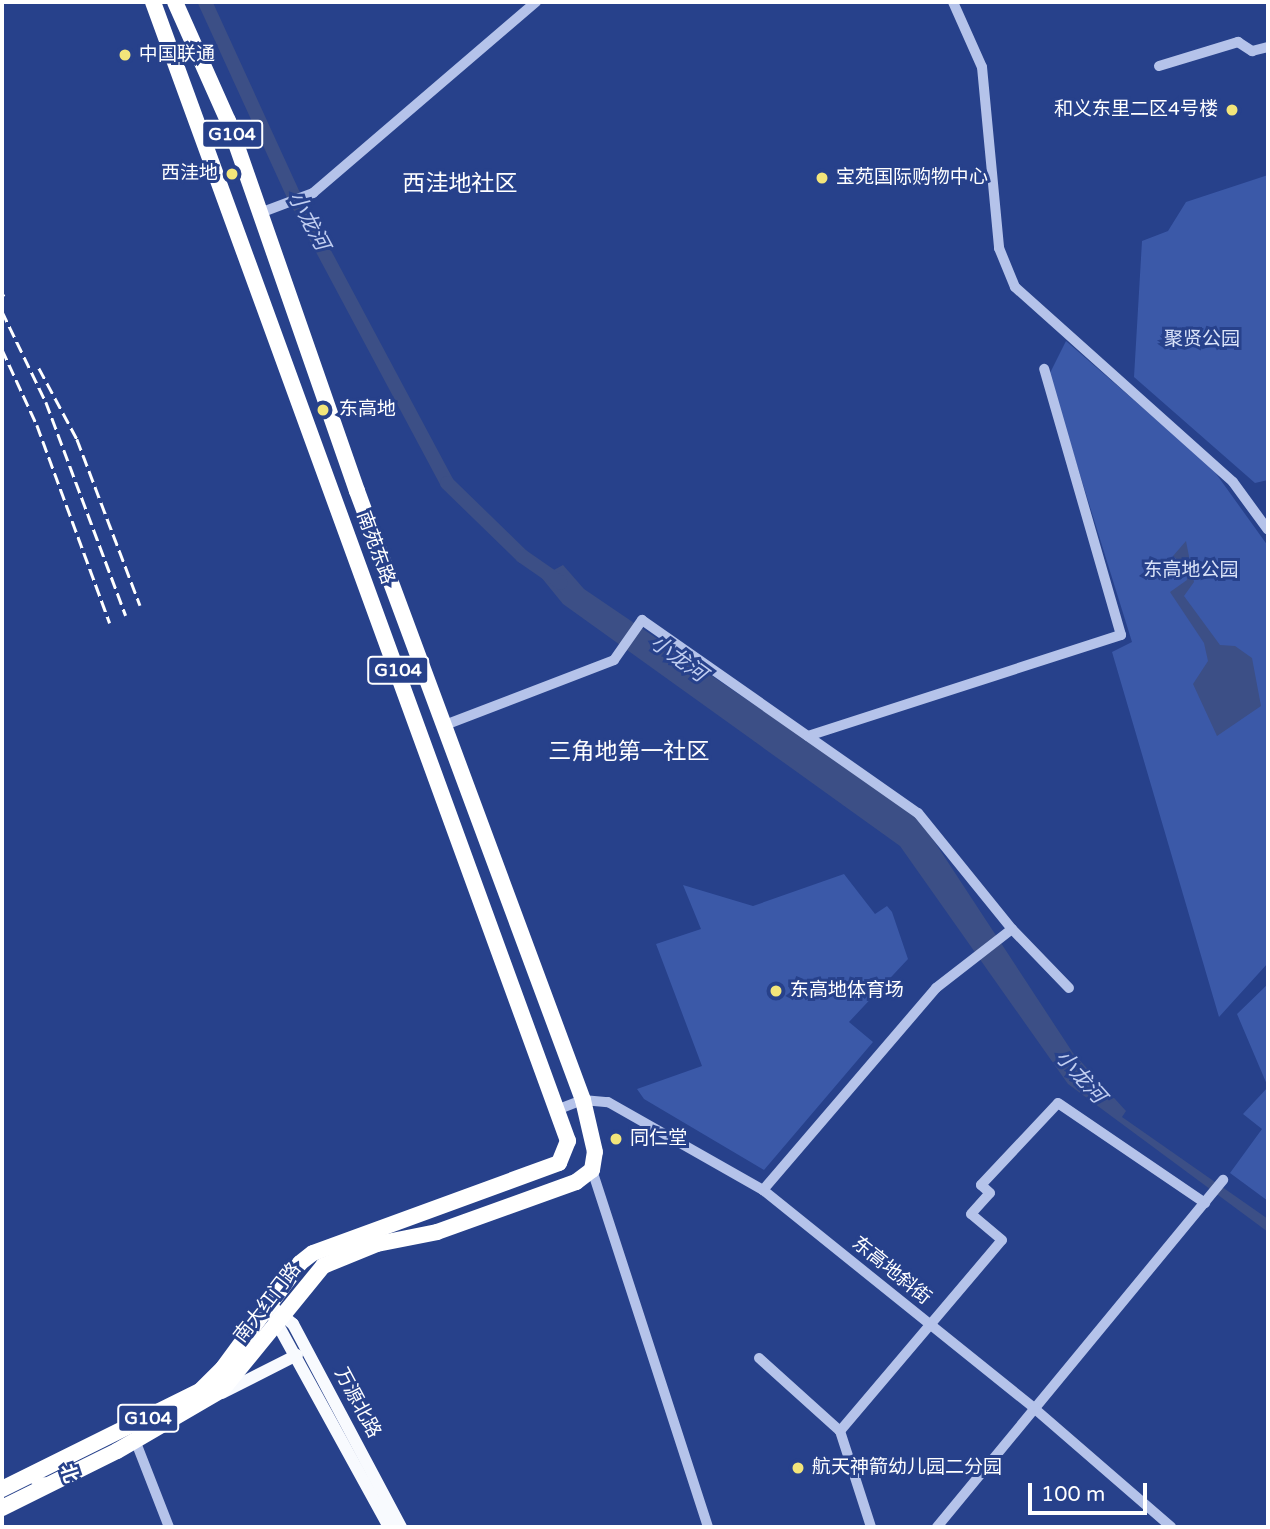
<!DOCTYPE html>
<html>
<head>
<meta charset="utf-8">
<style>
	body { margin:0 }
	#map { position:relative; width:1270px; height:1529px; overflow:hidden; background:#27418b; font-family:"Varela Round","Noto Sans SC",sans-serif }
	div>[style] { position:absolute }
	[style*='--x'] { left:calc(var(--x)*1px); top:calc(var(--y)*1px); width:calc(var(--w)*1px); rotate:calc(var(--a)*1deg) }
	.green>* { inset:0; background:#3b59a8 }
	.water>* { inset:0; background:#3c4f86 }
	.river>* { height:14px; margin:-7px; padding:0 7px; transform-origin:7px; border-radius:7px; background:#3c4f86 }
	.minor>* { height:10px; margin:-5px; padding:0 5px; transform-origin:5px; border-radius:5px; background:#b5c3ea }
	.major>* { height:12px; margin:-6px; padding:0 6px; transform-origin:6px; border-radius:6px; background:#f8fafe }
	.highway>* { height:16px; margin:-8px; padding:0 8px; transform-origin:8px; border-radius:8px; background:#fff }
	.rail>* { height:2.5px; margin-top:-1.25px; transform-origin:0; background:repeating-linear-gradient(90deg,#fff 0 12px,transparent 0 17px) }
	.dots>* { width:19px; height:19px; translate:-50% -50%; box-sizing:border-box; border:4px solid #27418b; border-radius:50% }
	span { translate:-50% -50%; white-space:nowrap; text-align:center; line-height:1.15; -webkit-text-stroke:6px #27418b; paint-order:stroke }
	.shield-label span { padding:2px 5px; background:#27418b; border:2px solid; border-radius:5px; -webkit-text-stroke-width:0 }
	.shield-label { font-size:18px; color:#fff; font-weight:700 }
	.poi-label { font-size:19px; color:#fff }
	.left { translate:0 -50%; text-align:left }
	.right { translate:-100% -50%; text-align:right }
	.park-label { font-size:19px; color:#d9e2f8 }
	.street-label { font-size:19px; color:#fff }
	.water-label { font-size:21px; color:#c1cef1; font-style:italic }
	.quarter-label { font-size:23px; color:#fff }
	.frame { position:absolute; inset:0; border:4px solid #fff; pointer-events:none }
	.north { position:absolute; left:14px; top:1445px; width:70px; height:70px; -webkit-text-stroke:5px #27418b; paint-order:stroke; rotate:72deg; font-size:19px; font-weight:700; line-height:28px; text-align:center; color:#fff }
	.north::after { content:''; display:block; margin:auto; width:24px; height:32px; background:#fff; clip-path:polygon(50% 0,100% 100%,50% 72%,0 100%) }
	.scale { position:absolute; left:1028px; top:1483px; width:119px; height:32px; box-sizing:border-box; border:4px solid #fff; border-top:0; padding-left:9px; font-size:21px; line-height:24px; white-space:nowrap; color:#fff; -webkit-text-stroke:5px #27418b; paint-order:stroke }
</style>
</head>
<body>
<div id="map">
	<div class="green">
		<i style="clip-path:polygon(1268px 175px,1268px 480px,1255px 483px,1134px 377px,1142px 241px,1168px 231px,1186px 202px)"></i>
		<i style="clip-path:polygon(1066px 341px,1212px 468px,1268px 546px,1268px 963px,1219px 1017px,1112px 652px,1132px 642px,1049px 375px)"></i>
		<i style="clip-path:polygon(844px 874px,875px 914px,887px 906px,892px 912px,908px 959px,849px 1022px,873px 1042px,764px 1170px,644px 1099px,637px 1089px,702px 1066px,656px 944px,701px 929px,683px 885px,753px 906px)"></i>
		<i style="clip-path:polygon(1268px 984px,1268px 1201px,1230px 1173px,1262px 1129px,1243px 1114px,1268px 1087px,1237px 1014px)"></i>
	</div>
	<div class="water">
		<i style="clip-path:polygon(1186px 541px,1194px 582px,1184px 596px,1220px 645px,1235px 646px,1252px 658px,1261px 706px,1217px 736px,1193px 684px,1208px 661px,1204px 643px,1170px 592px,1187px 580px,1186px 567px,1173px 556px)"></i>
		<i style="clip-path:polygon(563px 565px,584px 589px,917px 815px,1073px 1053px,1126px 1111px,1122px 1117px,1268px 1219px,1268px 1232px,1068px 1084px,900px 846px,563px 604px,541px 577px)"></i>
	</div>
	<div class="river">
		<i style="--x:205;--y:2;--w:213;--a:65.4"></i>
		<i style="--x:294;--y:196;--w:325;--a:61.9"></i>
		<i style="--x:447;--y:483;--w:105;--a:44.2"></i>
		<i style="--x:522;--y:556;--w:47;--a:34.7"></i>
	</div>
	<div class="minor">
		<i style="--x:953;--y:2;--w:71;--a:66"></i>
		<i style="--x:982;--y:67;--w:182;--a:84.6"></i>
		<i style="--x:999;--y:248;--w:42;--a:67.7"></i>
		<i style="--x:1015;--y:287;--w:292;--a:41.8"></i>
		<i style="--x:1233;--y:482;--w:59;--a:53.9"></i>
		<i style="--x:1159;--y:66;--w:83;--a:-16.9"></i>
		<i style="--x:1238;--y:42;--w:17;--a:33"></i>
		<i style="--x:1252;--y:51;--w:16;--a:-14"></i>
		<i style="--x:260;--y:213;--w:57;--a:-20.7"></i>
		<i style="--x:313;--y:193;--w:294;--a:-40.6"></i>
		<i style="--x:445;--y:725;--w:181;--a:-21"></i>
		<i style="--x:614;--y:660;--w:49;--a:-55"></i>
		<i style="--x:642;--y:620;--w:337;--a:35"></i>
		<i style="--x:918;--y:813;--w:149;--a:51"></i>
		<i style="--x:1012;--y:929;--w:82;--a:46"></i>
		<i style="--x:808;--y:736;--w:329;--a:-17.9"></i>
		<i style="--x:1121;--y:635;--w:277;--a:-106.1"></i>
		<i style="--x:559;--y:1109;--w:26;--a:-21"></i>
		<i style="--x:583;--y:1100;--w:25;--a:5"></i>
		<i style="--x:608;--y:1102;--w:178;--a:29.6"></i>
		<i style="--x:763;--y:1190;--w:349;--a:38.8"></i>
		<i style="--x:1035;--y:1409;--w:180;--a:40.9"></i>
		<i style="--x:592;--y:1170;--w:375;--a:72"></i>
		<i style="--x:763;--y:1190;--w:266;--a:-49.4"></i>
		<i style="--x:936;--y:988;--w:96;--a:-37.8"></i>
		<i style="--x:759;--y:1358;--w:109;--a:42"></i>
		<i style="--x:840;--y:1431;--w:101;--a:72.1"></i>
		<i style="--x:840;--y:1431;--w:250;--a:-49.7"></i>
		<i style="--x:1002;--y:1240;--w:40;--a:-140"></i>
		<i style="--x:971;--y:1214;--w:28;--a:-48"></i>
		<i style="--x:990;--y:1193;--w:12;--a:-138"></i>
		<i style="--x:981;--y:1185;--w:112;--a:-46.8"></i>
		<i style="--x:1058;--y:1103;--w:178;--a:34.2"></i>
		<i style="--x:135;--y:1440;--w:93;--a:68.7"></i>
		<i style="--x:937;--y:1527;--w:450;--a:-50.5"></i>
	</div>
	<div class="major">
		<i style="--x:269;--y:1304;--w:31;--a:40"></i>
		<i style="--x:293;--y:1324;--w:230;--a:62"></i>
		<i style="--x:273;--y:1316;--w:241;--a:61.2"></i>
		<i style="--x:222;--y:1393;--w:84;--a:-26.9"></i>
	</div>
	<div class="highway">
		<i style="--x:2;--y:1489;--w:222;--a:-26.4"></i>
		<i style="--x:201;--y:1390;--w:31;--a:-45"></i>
		<i style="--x:223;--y:1368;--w:130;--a:-53.7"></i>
		<i style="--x:300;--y:1263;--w:16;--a:-38"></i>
		<i style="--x:313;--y:1253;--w:262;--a:-20.1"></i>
		<i style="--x:559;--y:1163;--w:24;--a:-68"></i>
		<i style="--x:568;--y:1141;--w:1212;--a:-110.02"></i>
		<i style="--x:2;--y:1508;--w:128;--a:-26.4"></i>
		<i style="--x:117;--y:1451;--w:121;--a:-30.2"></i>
		<i style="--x:222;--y:1390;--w:160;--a:-50.8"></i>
		<i style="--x:323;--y:1266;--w:58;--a:-22.2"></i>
		<i style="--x:377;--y:1244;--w:61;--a:-11.3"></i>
		<i style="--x:437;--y:1232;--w:148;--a:-19.8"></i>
		<i style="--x:576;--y:1182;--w:20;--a:-37"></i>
		<i style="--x:592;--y:1170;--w:18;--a:-81"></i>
		<i style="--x:595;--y:1152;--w:53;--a:-103"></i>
		<i style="--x:583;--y:1100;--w:650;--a:-110.36"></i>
		<i style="--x:357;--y:491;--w:392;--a:-109.2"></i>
		<i style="--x:228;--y:121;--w:130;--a:-114"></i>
	</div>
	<div class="rail">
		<i style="--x:2;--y:293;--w:4;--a:56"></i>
		<i style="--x:2;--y:311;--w:101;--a:64.2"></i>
		<i style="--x:46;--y:402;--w:228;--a:69.5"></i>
		<i style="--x:2;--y:349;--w:84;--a:65.3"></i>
		<i style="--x:37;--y:425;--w:211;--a:69.8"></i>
		<i style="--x:39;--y:368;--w:81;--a:61.8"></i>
		<i style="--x:77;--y:439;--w:178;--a:69.2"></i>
	</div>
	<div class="dots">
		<i style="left:125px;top:55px;background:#f3e57a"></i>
		<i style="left:1232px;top:110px;background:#f3e57a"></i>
		<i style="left:232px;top:174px;background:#f3e57a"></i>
		<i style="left:822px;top:178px;background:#f3e57a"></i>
		<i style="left:323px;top:410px;background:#f3e57a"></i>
		<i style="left:776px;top:991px;background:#f3e57a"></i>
		<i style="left:616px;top:1139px;background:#f3e57a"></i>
		<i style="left:798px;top:1468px;background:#f3e57a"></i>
	</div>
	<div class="shield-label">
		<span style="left:232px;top:134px">G104</span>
		<span style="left:398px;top:670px">G104</span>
		<span style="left:148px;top:1418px">G104</span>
	</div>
	<div class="poi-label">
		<span class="left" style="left:139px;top:55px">中国联通</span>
		<span class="right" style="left:1218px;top:110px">和义东里二区4号楼</span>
		<span class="right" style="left:218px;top:174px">西洼地</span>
		<span class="left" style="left:836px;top:178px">宝苑国际购物中心</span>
		<span class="left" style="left:339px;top:410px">东高地</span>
		<span class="left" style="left:790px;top:991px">东高地体育场</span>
		<span class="left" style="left:630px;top:1139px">同仁堂</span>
		<span class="left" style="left:812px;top:1468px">航天神箭幼儿园二分园</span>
	</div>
	<div class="park-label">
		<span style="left:1202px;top:340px">聚贤公园</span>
		<span style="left:1191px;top:571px">东高地公园</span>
	</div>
	<div class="street-label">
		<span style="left:375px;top:548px;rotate:70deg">南苑东路</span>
		<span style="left:891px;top:1271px;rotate:39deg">东高地斜街</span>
		<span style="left:268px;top:1303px;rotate:-52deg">南大红门路</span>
		<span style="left:357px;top:1403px;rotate:62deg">万源北路</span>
	</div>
	<div class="water-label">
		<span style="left:308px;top:221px;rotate:62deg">小龙河</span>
		<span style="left:678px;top:659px;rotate:36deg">小龙河</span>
		<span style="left:1080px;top:1077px;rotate:48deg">小龙河</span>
	</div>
	<div class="quarter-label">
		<span style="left:460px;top:184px">西洼地社区</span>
		<span style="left:629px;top:752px">三角地第一社区</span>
	</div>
	<div class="frame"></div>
	<div class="north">北</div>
	<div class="scale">100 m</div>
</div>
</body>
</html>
